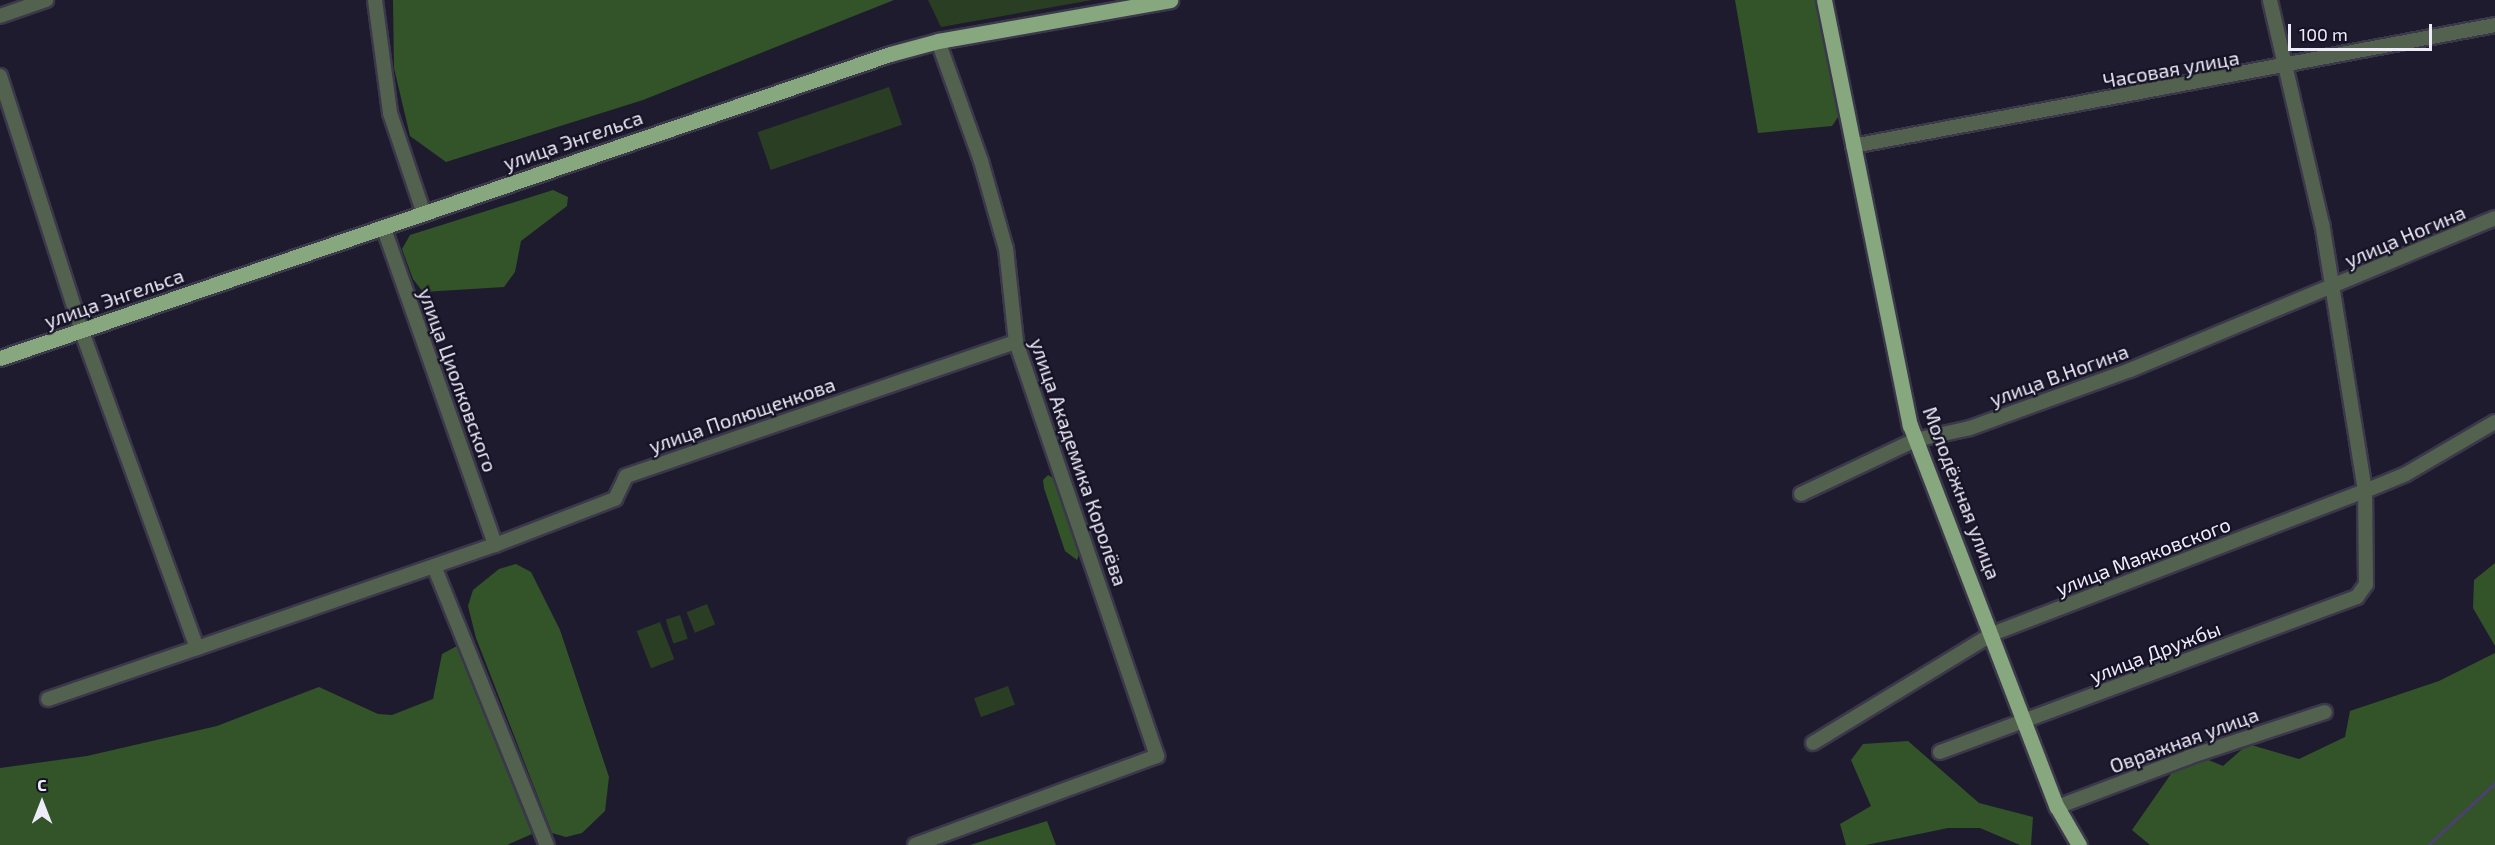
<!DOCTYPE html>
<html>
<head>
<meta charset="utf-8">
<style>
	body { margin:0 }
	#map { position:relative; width:2495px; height:845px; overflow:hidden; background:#1f1b2f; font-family:"Exo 2",sans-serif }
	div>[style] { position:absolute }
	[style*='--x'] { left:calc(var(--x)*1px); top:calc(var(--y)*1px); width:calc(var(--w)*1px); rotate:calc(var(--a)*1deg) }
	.green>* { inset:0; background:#2a3e24; transform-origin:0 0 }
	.forest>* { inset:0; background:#325428 }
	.stream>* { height:3px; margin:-1.5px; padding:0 1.5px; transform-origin:1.5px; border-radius:1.5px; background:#4c4071 }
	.roads { filter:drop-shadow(2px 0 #3c384b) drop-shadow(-2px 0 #3c384b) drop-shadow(0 2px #3c384b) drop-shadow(0 -2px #3c384b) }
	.minor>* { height:14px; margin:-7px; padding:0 7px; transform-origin:7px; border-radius:7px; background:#53624f }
	.major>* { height:15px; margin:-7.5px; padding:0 7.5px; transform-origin:7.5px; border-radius:7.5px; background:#87a77e }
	span { translate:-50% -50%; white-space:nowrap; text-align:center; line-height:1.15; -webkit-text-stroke:4.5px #161225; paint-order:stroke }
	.street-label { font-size:20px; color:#eeecf9 }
	.north { position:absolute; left:12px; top:773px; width:60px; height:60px; -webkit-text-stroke:4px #161225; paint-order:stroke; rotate:0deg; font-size:16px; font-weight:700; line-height:24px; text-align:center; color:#eeecf9 }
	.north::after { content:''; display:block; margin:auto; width:21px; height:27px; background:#eeecf9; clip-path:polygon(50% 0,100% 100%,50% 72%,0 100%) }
	.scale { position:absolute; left:2288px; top:24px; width:144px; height:27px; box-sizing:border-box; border:3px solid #eeecf9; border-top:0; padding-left:8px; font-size:18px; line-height:21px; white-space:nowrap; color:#eeecf9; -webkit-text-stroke:4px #161225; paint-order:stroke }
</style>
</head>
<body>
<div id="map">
	<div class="green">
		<i style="clip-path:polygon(928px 0,1092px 0,941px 27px)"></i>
		<i style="left:889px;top:87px;width:40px;height:139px;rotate:71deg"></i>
		<i style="left:707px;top:604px;width:22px;height:22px;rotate:68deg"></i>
		<i style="left:680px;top:615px;width:25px;height:15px;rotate:72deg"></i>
		<i style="left:660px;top:622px;width:40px;height:25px;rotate:69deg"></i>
		<i style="left:1008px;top:686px;width:20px;height:36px;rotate:70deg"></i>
	</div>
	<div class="forest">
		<i style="clip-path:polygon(393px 0,894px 0,643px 100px,446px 162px,410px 136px,394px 68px)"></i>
		<i style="clip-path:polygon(1735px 0,1817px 0,1840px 114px,1832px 126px,1758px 133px)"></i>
		<i style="clip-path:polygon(553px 190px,568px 197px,567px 206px,521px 241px,515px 272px,504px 287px,423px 292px,413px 279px,402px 249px,410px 235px)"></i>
		<i style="clip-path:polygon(1048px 475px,1055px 479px,1082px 546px,1077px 560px,1065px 551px,1044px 488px,1043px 480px)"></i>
		<i style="clip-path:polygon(2495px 563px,2495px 646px,2473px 608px,2474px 580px)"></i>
		<i style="clip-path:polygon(516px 564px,531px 572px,560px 630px,609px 777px,605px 811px,582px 833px,566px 837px,552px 833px,476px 638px,468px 606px,473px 590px,499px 569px)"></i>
		<i style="clip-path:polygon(457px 646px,532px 834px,507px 845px,0 845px,0 768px,87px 756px,217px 726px,319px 687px,378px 714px,392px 715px,433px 699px,442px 654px)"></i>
		<i style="clip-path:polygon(2495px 653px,2495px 845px,2150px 845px,2132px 830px,2187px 751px,2223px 766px,2248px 744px,2299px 759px,2345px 737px,2350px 711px,2439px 681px)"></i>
		<i style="clip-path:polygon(1908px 741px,1979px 803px,2033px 817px,2031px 845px,2020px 845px,1980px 828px,1948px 828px,1866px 845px,1846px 845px,1840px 824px,1871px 806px,1851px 760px,1863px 744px)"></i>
		<i style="clip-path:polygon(1047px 821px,1056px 845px,970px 845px)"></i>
	</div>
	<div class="stream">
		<i style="--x:2428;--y:845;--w:91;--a:-42.8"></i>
	</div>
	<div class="roads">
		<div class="minor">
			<i style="--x:375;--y:0;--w:114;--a:82.4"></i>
			<i style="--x:390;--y:113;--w:107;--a:71.4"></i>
			<i style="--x:0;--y:16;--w:49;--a:-19.2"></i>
			<i style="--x:0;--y:76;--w:269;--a:72.2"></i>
			<i style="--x:82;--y:332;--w:336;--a:70"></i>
			<i style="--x:197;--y:648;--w:315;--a:-19.1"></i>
			<i style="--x:495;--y:545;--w:129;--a:-21"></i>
			<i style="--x:615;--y:499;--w:25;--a:-64"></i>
			<i style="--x:626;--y:476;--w:412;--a:-19"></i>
			<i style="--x:1853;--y:146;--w:653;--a:-10.67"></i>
			<i style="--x:384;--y:229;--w:335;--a:70.6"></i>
			<i style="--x:1801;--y:494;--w:126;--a:-25.3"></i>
			<i style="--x:1915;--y:440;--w:56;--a:-12.3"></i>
			<i style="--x:1970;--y:428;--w:170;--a:-19.9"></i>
			<i style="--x:2130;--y:370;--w:395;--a:-22.6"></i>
			<i style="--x:434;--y:566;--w:301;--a:68"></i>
			<i style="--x:48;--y:699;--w:157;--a:-18.9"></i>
			<i style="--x:1813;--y:743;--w:210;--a:-31.3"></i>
			<i style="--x:1992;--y:634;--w:399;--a:-21"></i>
			<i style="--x:2365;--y:491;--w:44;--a:-22.5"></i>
			<i style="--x:2406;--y:474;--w:103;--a:-30.3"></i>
			<i style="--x:1940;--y:752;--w:445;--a:-20.4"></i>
			<i style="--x:2357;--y:597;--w:16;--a:-55"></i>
			<i style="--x:2366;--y:584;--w:93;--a:-90.6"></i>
			<i style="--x:2365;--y:491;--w:270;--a:-99.1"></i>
			<i style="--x:2322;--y:224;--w:230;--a:-103.1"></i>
			<i style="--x:2057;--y:807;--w:141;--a:-20.7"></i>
			<i style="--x:2189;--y:757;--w:143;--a:-18.3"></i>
			<i style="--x:915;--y:845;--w:258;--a:-20.2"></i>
			<i style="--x:1157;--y:756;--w:437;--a:-108.8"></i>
			<i style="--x:1016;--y:342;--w:94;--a:-96.1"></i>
			<i style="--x:1006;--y:249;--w:91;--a:-105.9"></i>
			<i style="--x:981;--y:161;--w:127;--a:-109.7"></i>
		</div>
		<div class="major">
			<i style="--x:1824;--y:0;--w:434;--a:78.6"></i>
			<i style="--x:1910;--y:425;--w:409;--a:69"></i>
			<i style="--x:2057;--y:807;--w:44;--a:59.9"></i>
			<i style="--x:0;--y:358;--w:940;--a:-18.86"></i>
			<i style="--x:890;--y:54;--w:50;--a:-15.2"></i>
			<i style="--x:938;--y:41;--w:236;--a:-10"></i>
		</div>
	</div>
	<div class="street-label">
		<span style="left:2171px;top:69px;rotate:-10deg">Часовая улица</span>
		<span style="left:573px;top:140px;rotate:-19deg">улица Энгельса</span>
		<span style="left:2405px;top:236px;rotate:-23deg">улица Ногина</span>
		<span style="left:114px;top:298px;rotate:-19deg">улица Энгельса</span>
		<span style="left:2059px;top:375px;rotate:-20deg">улица В.Ногина</span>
		<span style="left:458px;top:380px;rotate:70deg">улица Циолковского</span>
		<span style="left:742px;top:415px;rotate:-19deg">улица Полющенкова</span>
		<span style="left:1079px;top:462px;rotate:71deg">улица Академика Королёва</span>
		<span style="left:1962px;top:493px;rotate:69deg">Молодёжная улица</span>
		<span style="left:2143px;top:556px;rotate:-21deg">улица Маяковского</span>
		<span style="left:2155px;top:652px;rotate:-21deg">улица Дружбы</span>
		<span style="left:2184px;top:740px;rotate:-20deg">Овражная улица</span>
	</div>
	<div class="north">С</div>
	<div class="scale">100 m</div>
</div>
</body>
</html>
